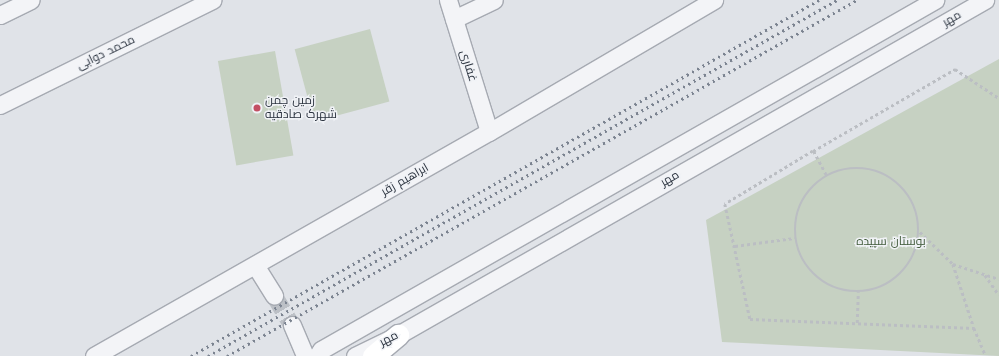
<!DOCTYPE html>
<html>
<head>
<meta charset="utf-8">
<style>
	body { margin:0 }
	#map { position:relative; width:999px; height:356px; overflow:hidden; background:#e0e3e8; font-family:"Work Sans",Cairo,sans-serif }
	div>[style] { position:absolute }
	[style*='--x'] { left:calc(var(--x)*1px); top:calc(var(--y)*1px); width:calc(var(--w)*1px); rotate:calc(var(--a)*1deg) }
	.green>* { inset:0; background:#c6d1c2; transform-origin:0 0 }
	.minor-tunnel>* { height:17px; margin-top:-8.5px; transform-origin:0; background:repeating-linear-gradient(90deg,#bcc0c6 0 17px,transparent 0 25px) }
	.path>* { height:2.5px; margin-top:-1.25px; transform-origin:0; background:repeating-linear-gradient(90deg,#bbbec3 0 3px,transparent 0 6px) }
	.path>.ring { margin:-1.25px; padding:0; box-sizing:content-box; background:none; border:2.5px solid #bbbec3; border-radius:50% }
	.roads { filter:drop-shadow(1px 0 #a6aab2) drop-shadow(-1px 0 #a6aab2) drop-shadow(0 1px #a6aab2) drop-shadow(0 -1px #a6aab2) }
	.minor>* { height:17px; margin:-8.5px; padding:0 8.5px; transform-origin:8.5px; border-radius:8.5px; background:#f3f4f7 }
	.major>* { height:21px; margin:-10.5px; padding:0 10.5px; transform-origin:10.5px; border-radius:10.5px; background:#fff }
	.rail>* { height:3px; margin-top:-1.5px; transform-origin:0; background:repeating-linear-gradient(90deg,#7b8390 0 2px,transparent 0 6px) }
	.dots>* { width:11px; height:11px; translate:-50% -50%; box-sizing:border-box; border:2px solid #f0f2f6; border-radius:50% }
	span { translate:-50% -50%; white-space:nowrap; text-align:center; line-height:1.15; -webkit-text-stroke:3px #f0f2f6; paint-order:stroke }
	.street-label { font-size:12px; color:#2a323e }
	.poi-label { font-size:12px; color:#2a323e }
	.left { translate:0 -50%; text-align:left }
	.park-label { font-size:12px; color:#3f5939 }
</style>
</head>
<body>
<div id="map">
	<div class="green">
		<i style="left:370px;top:29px;width:75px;height:78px;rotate:75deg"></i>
		<i style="left:275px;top:51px;width:106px;height:58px;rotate:80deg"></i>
		<i style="clip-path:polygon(999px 59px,999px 356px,722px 342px,706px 220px)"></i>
	</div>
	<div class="minor-tunnel">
		<i style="--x:274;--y:295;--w:35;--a:59"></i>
	</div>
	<div class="path">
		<i style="--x:813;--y:151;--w:103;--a:148.9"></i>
		<i style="--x:725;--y:204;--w:118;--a:77.7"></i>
		<i style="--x:750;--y:319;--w:224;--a:2.3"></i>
		<i class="ring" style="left:795px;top:168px;width:121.5px;height:121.5px"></i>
		<i style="--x:826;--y:175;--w:27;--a:-118"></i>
		<i style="--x:813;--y:151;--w:164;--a:-30"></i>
		<i style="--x:955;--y:69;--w:53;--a:33.4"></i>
		<i style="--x:920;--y:232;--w:46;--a:44.1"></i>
		<i style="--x:953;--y:264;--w:48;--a:18.1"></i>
		<i style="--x:735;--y:246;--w:60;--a:-7.7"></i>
		<i style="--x:953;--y:264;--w:67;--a:71.8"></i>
		<i style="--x:974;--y:328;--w:30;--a:67"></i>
		<i style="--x:985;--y:275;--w:24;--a:55"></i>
		<i style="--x:857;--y:323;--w:31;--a:-88"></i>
	</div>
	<div class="roads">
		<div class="minor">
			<i style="--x:448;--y:0;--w:138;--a:72.7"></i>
			<i style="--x:0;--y:15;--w:34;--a:-26"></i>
			<i style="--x:454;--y:19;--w:44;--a:-25.4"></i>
			<i style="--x:0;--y:105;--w:237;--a:-26.3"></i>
			<i style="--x:255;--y:265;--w:36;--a:58"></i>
			<i style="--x:292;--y:325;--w:34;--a:67"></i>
			<i style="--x:94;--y:356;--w:454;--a:-29.6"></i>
			<i style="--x:489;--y:132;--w:261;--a:-30.4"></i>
			<i style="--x:317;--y:356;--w:7;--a:-56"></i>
			<i style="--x:321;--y:350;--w:707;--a:-29.68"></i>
			<i style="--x:355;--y:356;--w:48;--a:-26"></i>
			<i style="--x:398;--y:335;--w:676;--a:-29.71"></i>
		</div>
		<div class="major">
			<i style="--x:373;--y:356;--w:33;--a:-40"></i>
		</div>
	</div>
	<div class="rail">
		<i style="--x:191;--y:356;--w:722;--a:-29.55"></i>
		<i style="--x:208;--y:356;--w:723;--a:-29.51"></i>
		<i style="--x:227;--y:356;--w:724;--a:-29.47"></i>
	</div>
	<div class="dots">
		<i style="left:257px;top:108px;background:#c35063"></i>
	</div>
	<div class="street-label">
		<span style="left:952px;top:19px;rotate:-30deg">مهر</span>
		<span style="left:106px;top:53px;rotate:-26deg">محمد دوابی</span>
		<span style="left:468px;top:66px;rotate:73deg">غفاری</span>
		<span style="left:670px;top:179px;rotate:-30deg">مهر</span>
		<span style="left:405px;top:180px;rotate:-30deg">ابراهیم زقر</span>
		<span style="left:389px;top:339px;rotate:-27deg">مهر</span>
	</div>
	<div class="poi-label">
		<span class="left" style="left:265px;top:108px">زمین چمن<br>شهرک صادقیه</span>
	</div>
	<div class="park-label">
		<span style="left:891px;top:242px">بوستان سپیده</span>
	</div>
</div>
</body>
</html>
